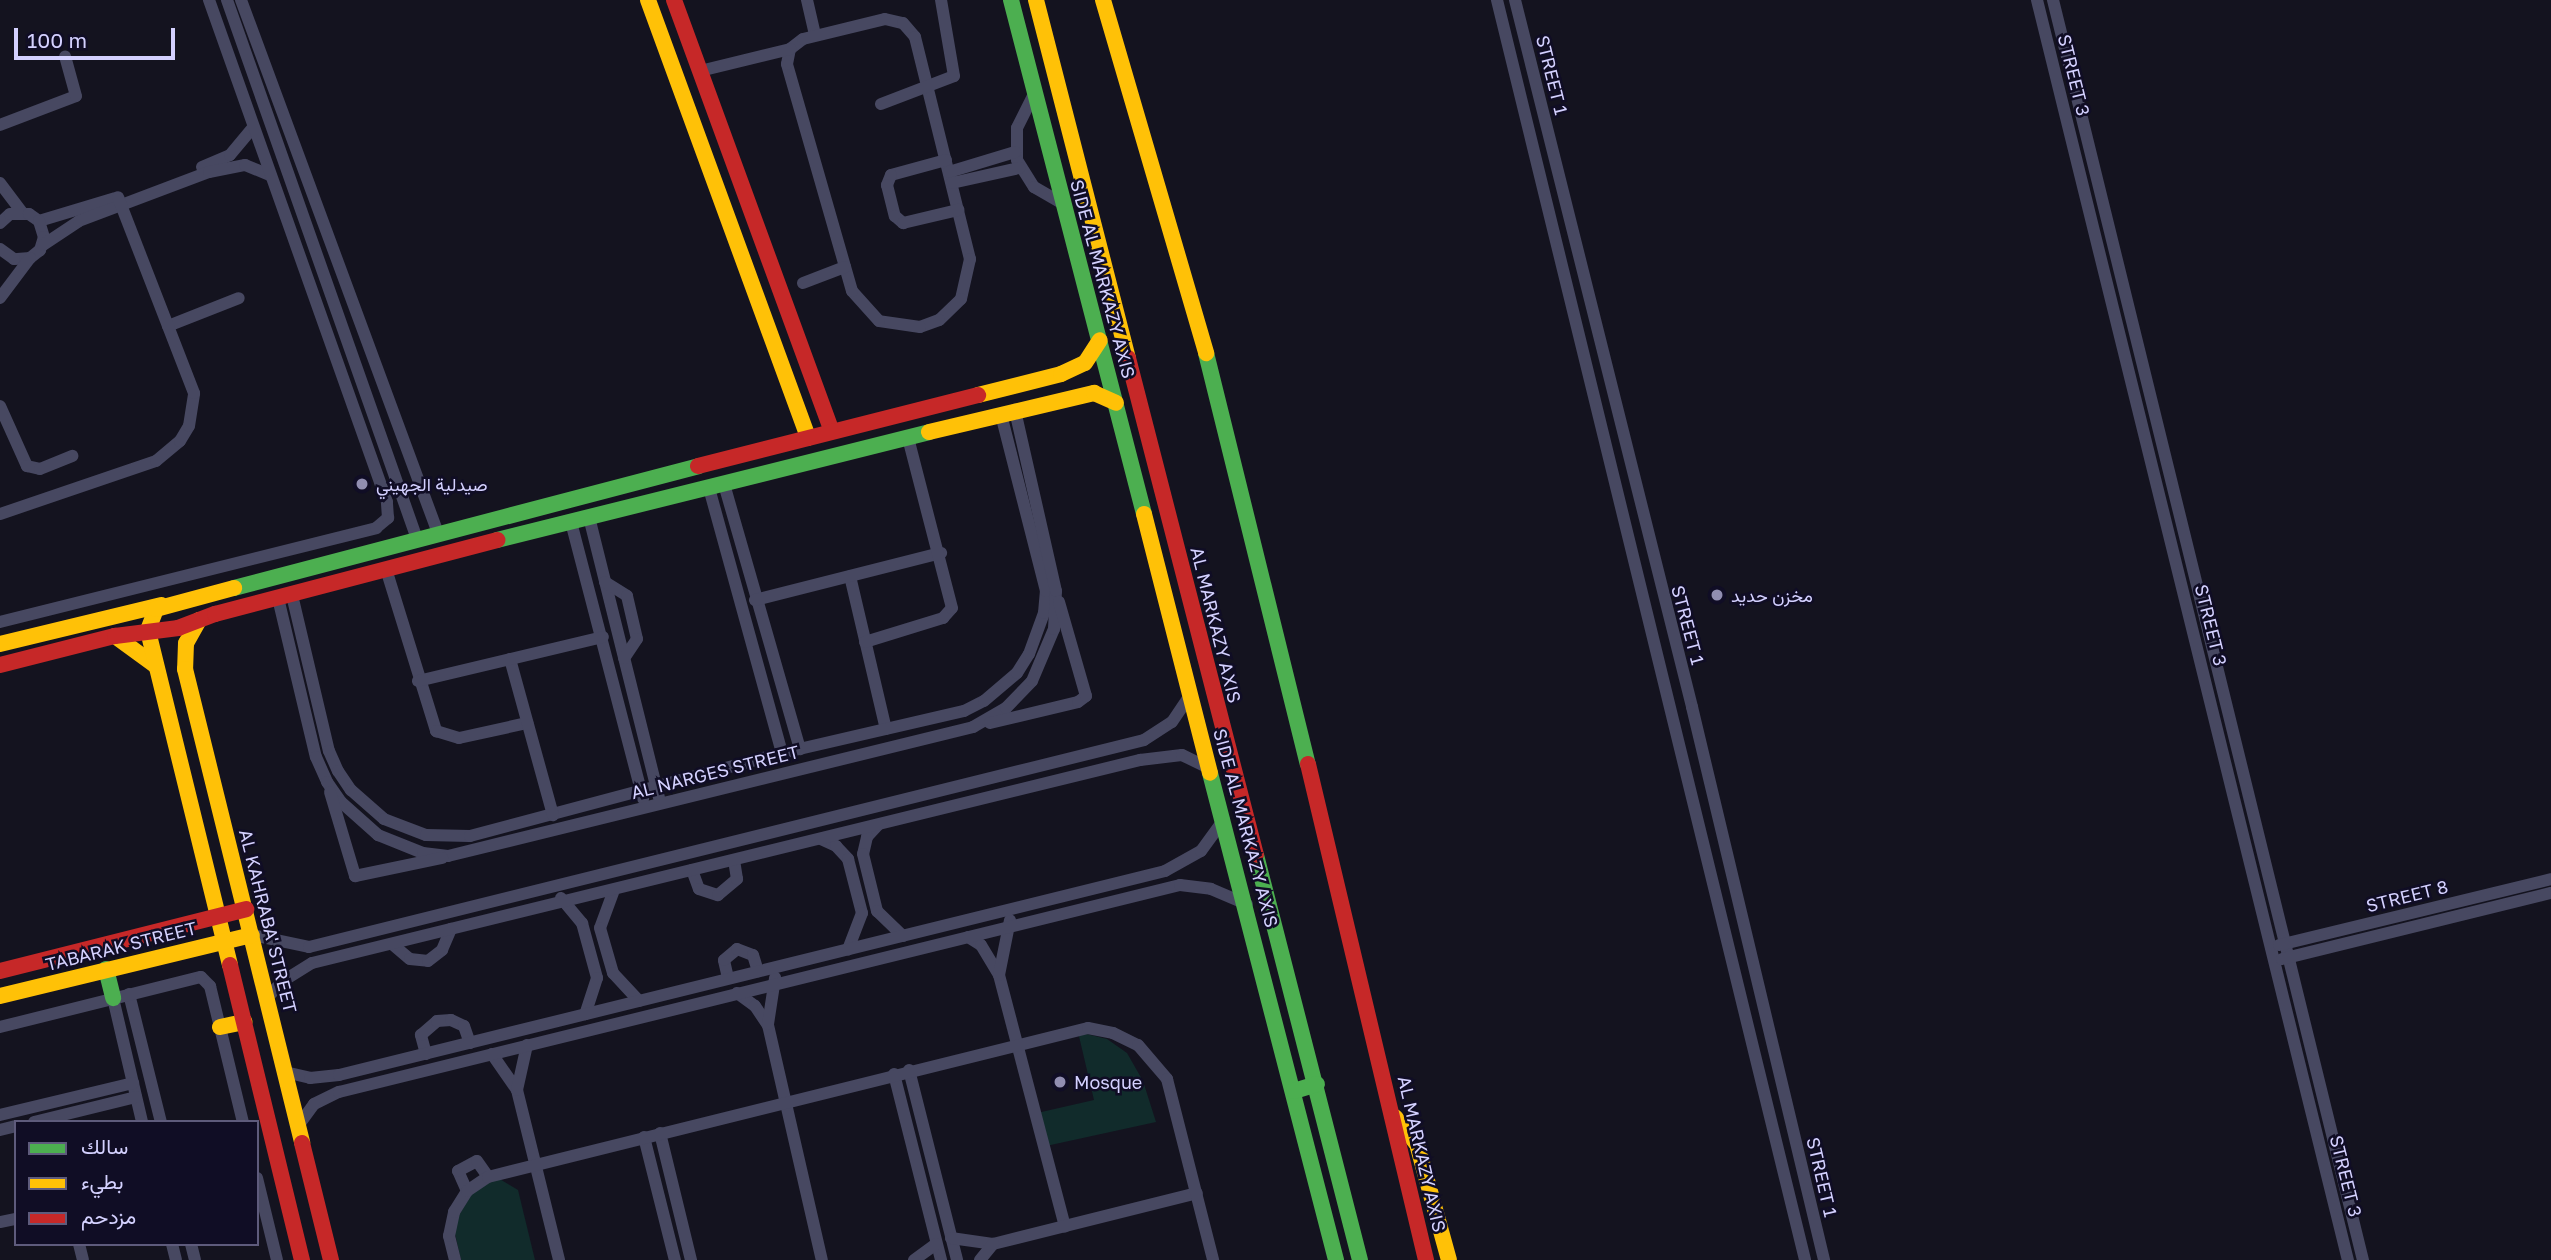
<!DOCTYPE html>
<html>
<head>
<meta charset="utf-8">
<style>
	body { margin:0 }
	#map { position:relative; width:2551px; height:1260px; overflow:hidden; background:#14131f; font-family:"Golos Text",Vazirmatn,sans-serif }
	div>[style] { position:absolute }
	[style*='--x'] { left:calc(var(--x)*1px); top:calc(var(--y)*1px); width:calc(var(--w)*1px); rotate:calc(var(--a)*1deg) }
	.green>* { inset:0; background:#112b2b }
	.street>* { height:12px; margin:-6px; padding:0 6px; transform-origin:6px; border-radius:6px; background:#474861 }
	.fast>* { height:16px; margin:-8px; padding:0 8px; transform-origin:8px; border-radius:8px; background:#4caf50 }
	.slow>* { height:16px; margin:-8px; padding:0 8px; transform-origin:8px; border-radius:8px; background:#ffc107 }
	.jam>* { height:16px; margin:-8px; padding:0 8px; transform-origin:8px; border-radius:8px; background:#c62828 }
	.dots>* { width:19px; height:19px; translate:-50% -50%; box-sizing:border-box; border:4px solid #100d25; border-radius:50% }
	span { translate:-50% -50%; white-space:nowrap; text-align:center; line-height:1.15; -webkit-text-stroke:5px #100d25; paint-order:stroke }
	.street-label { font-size:18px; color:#d4d1ff }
	.poi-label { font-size:18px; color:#d4d1ff }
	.left { translate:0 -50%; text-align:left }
	.legend { position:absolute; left:14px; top:1120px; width:245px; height:126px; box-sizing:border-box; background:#100d25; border:2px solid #5e5b7c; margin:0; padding:9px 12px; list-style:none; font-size:21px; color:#d4d1ff }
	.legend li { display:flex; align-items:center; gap:14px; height:35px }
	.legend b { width:35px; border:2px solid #5e5b7c }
	.scale { position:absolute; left:14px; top:28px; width:161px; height:32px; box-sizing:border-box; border:4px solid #d4d1ff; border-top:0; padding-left:9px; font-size:21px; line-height:24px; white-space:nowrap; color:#d4d1ff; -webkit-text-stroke:5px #100d25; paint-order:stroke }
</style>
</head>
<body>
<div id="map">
	<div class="green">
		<i style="clip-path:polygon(1078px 1032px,1107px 1039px,1127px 1053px,1143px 1081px,1156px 1122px,1046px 1146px,1037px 1113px,1094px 1100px)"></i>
		<i style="clip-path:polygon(498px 1178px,518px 1190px,535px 1260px,461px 1260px,453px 1225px,473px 1192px)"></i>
	</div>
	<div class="street">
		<i style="--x:227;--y:0;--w:572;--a:70.58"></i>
		<i style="--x:241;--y:0;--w:568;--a:69.72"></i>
		<i style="--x:807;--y:0;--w:36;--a:77"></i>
		<i style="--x:1497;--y:0;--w:1297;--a:76.26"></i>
		<i style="--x:1515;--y:0;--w:729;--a:75.94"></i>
		<i style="--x:1692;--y:707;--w:569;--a:76.57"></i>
		<i style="--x:2037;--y:0;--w:1298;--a:76.14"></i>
		<i style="--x:2053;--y:0;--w:1298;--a:76.18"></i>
		<i style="--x:885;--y:19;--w:18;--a:13"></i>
		<i style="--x:903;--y:23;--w:18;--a:49"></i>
		<i style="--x:915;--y:37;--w:229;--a:76.1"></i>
		<i style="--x:970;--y:259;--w:41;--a:102.7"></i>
		<i style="--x:961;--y:299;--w:30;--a:136"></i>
		<i style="--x:939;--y:320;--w:20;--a:160"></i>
		<i style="--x:920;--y:327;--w:41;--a:-171.7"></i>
		<i style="--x:879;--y:321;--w:40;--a:-132"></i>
		<i style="--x:852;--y:291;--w:236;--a:-106"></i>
		<i style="--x:787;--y:64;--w:15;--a:-79"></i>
		<i style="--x:790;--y:49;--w:16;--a:-38"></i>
		<i style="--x:803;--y:39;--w:84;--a:-13.7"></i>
		<i style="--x:700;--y:71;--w:93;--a:-13.7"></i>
		<i style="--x:1035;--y:92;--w:40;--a:116.6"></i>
		<i style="--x:1017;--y:128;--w:32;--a:90"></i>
		<i style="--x:1017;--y:160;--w:32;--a:58"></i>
		<i style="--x:1034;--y:187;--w:34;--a:30"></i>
		<i style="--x:881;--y:104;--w:78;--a:-21"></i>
		<i style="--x:954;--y:76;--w:77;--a:-99.7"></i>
		<i style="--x:0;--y:125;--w:81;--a:-20.9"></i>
		<i style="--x:76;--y:96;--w:41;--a:-105.4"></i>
		<i style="--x:946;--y:160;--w:57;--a:164.7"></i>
		<i style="--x:891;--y:175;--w:11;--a:112"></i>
		<i style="--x:887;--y:185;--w:32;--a:76"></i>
		<i style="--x:895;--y:216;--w:11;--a:41"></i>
		<i style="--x:903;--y:223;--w:57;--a:-13.3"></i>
		<i style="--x:202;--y:167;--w:30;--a:-23"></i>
		<i style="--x:230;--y:155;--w:35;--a:-50"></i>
		<i style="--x:949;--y:172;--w:69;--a:-16.9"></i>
		<i style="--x:0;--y:183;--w:36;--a:53"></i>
		<i style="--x:952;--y:183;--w:69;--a:-12.6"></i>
		<i style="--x:39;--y:221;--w:79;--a:-16.8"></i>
		<i style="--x:0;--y:223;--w:13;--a:-42"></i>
		<i style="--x:10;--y:214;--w:19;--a:0"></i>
		<i style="--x:29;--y:214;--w:12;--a:35"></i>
		<i style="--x:39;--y:221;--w:17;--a:73"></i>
		<i style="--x:44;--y:237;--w:14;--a:107"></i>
		<i style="--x:40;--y:250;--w:13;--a:141"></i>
		<i style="--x:30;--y:258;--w:16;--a:176"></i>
		<i style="--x:14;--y:259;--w:17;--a:-144"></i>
		<i style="--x:43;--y:245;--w:43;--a:-33.7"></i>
		<i style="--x:79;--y:221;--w:139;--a:-20.7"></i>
		<i style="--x:209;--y:172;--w:37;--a:-11"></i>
		<i style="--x:245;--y:165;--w:27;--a:22"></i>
		<i style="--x:803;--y:283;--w:45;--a:-20.9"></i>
		<i style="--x:0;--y:298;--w:50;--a:-53.1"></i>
		<i style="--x:168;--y:326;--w:76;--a:-21.5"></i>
		<i style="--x:0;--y:406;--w:66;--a:65.8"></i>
		<i style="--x:27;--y:466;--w:13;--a:13"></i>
		<i style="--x:40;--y:469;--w:35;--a:-22"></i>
		<i style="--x:724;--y:484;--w:276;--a:74"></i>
		<i style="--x:709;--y:488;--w:275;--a:74.6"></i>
		<i style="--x:0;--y:514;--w:165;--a:-18.8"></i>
		<i style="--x:156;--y:461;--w:31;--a:-40"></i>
		<i style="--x:180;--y:441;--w:17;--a:-59"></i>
		<i style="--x:189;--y:426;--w:33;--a:-81"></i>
		<i style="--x:194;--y:393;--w:210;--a:-111.2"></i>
		<i style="--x:589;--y:517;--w:289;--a:76"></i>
		<i style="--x:571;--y:522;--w:286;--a:75.4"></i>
		<i style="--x:386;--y:569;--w:170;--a:72.8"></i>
		<i style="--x:436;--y:731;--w:24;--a:17"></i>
		<i style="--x:459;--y:738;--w:70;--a:-12.4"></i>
		<i style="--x:850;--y:576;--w:157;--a:76.8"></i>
		<i style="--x:605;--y:582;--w:26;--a:32"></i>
		<i style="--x:627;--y:596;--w:44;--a:76.9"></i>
		<i style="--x:637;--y:639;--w:23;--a:124"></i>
		<i style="--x:292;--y:595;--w:160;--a:76.7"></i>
		<i style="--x:329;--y:751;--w:22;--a:66"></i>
		<i style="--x:338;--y:771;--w:23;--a:56"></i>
		<i style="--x:351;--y:790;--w:44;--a:41.3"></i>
		<i style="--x:384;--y:819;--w:45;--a:20.9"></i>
		<i style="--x:426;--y:835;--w:44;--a:1.3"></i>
		<i style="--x:470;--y:836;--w:323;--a:-14.9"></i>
		<i style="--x:782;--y:753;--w:187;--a:-13"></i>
		<i style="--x:964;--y:711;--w:22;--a:-27"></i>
		<i style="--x:984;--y:701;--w:43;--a:-40.3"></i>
		<i style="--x:1017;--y:673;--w:22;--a:-58"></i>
		<i style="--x:1029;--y:654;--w:44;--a:-69.9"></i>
		<i style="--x:1044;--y:613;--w:22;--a:-85"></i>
		<i style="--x:1046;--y:591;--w:183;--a:-104.3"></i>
		<i style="--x:278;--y:598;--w:163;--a:76.6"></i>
		<i style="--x:316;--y:757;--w:27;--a:66"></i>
		<i style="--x:327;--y:782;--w:24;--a:55"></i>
		<i style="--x:341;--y:802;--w:50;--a:41.7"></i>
		<i style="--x:378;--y:835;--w:48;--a:21.8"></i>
		<i style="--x:423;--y:853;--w:25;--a:7"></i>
		<i style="--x:448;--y:856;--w:541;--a:-13.8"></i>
		<i style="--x:973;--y:727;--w:38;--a:-30"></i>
		<i style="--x:1006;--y:708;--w:37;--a:-46"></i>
		<i style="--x:1032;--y:681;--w:56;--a:-67.1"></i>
		<i style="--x:1054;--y:629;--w:38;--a:-87"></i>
		<i style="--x:1056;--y:591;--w:186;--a:-102.8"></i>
		<i style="--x:755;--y:600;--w:192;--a:-14.2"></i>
		<i style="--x:0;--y:622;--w:388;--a:-14"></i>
		<i style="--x:376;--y:528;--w:16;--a:-40"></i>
		<i style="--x:388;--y:518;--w:16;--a:-94"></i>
		<i style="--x:387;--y:502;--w:533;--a:-109.52"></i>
		<i style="--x:865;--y:642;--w:82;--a:-17.1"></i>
		<i style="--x:943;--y:618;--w:13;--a:-48"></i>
		<i style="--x:952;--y:608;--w:176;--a:-104.5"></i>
		<i style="--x:510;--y:659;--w:162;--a:74.6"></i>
		<i style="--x:418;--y:681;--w:190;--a:-13.4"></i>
		<i style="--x:990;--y:723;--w:90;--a:-13.4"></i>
		<i style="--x:1078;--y:702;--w:10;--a:-37"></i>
		<i style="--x:1086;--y:696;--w:98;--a:-106"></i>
		<i style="--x:330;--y:792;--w:88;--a:73.4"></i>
		<i style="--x:355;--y:876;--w:89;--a:-11.7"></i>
		<i style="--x:878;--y:825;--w:16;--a:133"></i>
		<i style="--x:867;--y:837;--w:17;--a:103"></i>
		<i style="--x:863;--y:854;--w:59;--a:76.2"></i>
		<i style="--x:877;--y:911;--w:36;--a:44"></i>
		<i style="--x:821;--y:839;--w:17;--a:25"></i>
		<i style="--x:836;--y:846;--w:18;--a:47"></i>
		<i style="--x:848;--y:859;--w:56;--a:75.5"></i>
		<i style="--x:862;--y:913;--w:39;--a:111"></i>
		<i style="--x:692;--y:870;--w:20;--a:70"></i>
		<i style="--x:699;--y:889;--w:20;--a:18"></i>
		<i style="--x:718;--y:895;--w:25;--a:-40"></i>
		<i style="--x:737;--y:879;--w:19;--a:-99"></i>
		<i style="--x:614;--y:890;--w:40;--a:110.2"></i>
		<i style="--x:600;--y:928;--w:47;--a:73.9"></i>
		<i style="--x:613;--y:973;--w:38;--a:47"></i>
		<i style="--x:561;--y:898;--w:33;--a:50"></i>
		<i style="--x:582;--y:923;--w:57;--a:74.7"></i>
		<i style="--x:597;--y:978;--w:38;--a:108"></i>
		<i style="--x:252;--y:935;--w:58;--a:11.9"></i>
		<i style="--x:309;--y:947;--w:860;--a:-13.92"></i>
		<i style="--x:1144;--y:740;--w:33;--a:-33"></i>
		<i style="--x:1172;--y:722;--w:34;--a:-56"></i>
		<i style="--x:968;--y:937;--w:15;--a:32"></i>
		<i style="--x:981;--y:945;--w:35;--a:59"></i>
		<i style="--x:999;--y:975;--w:260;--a:75.3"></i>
		<i style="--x:392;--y:944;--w:23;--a:40"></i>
		<i style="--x:410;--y:959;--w:18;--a:6"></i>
		<i style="--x:428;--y:961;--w:18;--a:-38"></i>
		<i style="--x:442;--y:950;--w:23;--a:-67"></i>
		<i style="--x:2279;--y:945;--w:280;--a:-13.6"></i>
		<i style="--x:2282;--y:959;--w:277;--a:-13.8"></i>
		<i style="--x:999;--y:975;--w:56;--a:-78.7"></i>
		<i style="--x:728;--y:978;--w:18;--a:-103"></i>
		<i style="--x:724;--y:960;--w:17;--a:-40"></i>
		<i style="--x:737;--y:949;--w:17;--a:21"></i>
		<i style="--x:753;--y:955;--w:17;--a:73"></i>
		<i style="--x:737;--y:993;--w:22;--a:36"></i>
		<i style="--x:755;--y:1006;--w:23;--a:56"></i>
		<i style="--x:768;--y:1025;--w:241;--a:77.1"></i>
		<i style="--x:129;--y:994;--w:132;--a:76"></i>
		<i style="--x:113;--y:998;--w:127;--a:76.8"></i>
		<i style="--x:267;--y:998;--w:23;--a:-47"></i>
		<i style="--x:283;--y:981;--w:34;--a:-32"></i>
		<i style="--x:312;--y:963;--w:853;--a:-13.78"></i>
		<i style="--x:1140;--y:760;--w:42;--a:-6.8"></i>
		<i style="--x:1182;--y:755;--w:30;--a:26"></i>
		<i style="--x:768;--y:1024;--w:47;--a:-81.3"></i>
		<i style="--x:0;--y:1027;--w:207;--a:-14"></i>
		<i style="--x:201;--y:977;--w:13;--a:45"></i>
		<i style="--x:210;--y:986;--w:140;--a:76.4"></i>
		<i style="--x:426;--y:1054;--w:20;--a:-105"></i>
		<i style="--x:421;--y:1035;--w:21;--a:-41"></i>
		<i style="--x:437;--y:1021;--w:14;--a:-4"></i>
		<i style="--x:451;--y:1020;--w:14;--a:25"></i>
		<i style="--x:464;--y:1026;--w:18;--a:71"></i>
		<i style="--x:492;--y:1054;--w:44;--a:55.2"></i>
		<i style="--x:517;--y:1090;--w:175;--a:76.1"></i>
		<i style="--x:909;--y:1070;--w:196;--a:75.8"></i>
		<i style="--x:285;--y:1072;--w:26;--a:13"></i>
		<i style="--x:310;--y:1078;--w:29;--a:-6"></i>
		<i style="--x:339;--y:1075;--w:851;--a:-13.87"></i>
		<i style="--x:1165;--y:871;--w:41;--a:-29.1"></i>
		<i style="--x:1201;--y:851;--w:39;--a:-54"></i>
		<i style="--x:894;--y:1074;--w:192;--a:75.8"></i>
		<i style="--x:517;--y:1090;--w:46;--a:-77.5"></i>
		<i style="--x:0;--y:1115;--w:137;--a:-13.5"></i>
		<i style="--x:34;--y:1122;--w:105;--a:-13.8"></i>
		<i style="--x:298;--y:1126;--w:27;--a:-54"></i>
		<i style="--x:314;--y:1104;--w:28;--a:-26"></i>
		<i style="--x:339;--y:1092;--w:866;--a:-13.83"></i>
		<i style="--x:1180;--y:885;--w:31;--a:7"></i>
		<i style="--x:1211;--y:889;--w:39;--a:23"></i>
		<i style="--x:0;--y:1130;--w:16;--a:-14"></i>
		<i style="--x:660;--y:1133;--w:131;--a:76.3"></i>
		<i style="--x:644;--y:1137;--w:127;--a:75.9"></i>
		<i style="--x:257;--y:1178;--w:84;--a:76.3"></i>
		<i style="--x:467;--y:1191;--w:22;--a:-114"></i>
		<i style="--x:458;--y:1171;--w:21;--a:-28"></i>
		<i style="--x:477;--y:1161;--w:19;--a:55"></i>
		<i style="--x:0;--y:1222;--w:16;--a:-11"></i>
		<i style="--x:951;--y:1238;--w:42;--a:8.1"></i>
		<i style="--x:993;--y:1244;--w:210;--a:-14"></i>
		<i style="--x:79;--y:1244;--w:16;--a:76"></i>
		<i style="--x:172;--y:1244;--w:16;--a:76"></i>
		<i style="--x:191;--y:1244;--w:16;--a:76"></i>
		<i style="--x:455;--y:1260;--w:25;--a:-104"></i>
		<i style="--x:449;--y:1236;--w:25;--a:-78"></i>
		<i style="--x:454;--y:1212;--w:25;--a:-58"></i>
		<i style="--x:467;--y:1191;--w:25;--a:-34"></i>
		<i style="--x:488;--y:1177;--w:618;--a:-13.95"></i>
		<i style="--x:1088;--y:1028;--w:25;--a:11"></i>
		<i style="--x:1113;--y:1033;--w:28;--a:26"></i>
		<i style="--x:1138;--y:1045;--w:45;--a:49.5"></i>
		<i style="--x:1167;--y:1079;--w:187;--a:75.7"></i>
		<i style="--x:914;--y:1260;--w:27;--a:-36"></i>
		<i style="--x:980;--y:1260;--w:21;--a:-51"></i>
	</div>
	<div class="fast">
		<i style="--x:1011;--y:0;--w:531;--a:75.49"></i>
		<i style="--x:1206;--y:353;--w:423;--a:76.1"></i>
		<i style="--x:497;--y:540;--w:445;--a:-14"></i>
		<i style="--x:234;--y:588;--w:480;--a:-14.7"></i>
		<i style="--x:1210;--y:773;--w:503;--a:75.49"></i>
		<i style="--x:1256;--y:855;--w:418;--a:75.6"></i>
		<i style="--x:106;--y:969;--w:30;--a:76"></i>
		<i style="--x:1294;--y:1091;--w:24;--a:-17"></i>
	</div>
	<div class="slow">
		<i style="--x:648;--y:0;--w:466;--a:69.9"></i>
		<i style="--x:1036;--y:0;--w:370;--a:75.6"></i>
		<i style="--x:1103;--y:0;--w:368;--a:73.7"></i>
		<i style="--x:978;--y:395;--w:86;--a:-14.2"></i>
		<i style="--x:1061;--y:374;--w:26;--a:-25"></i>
		<i style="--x:1085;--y:363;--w:27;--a:-57"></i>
		<i style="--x:929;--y:432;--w:170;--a:-13.3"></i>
		<i style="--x:1094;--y:393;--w:24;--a:24"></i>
		<i style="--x:1144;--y:514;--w:267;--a:75.7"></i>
		<i style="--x:199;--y:620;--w:26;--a:119"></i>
		<i style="--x:186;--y:643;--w:26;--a:92"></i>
		<i style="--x:185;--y:669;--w:488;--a:76.1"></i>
		<i style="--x:115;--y:636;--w:51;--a:36.2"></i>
		<i style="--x:0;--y:644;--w:166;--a:-13.6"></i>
		<i style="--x:230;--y:965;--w:345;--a:-103.8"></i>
		<i style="--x:148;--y:630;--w:22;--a:-69"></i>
		<i style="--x:156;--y:609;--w:81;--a:-15.1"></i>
		<i style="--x:0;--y:996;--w:259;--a:-13.6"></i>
		<i style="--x:220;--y:1027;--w:25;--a:-12"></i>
		<i style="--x:1395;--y:1117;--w:35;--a:51"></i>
		<i style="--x:1417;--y:1144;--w:120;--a:74.6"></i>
	</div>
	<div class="jam">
		<i style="--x:674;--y:0;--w:459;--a:69.9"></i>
		<i style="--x:1128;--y:358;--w:513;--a:75.56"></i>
		<i style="--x:698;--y:466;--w:289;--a:-14.2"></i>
		<i style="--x:0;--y:665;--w:119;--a:-14.2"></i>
		<i style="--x:115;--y:636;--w:64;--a:-7.2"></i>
		<i style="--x:178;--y:628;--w:40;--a:-21"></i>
		<i style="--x:215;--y:614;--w:292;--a:-14.7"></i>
		<i style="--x:1308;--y:764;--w:510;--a:76.62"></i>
		<i style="--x:230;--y:965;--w:304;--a:76.3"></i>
		<i style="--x:0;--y:971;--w:254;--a:-14.1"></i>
		<i style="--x:302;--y:1143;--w:121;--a:76.1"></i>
	</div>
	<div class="dots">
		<i style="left:362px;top:484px;background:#918eb1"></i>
		<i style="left:1717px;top:595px;background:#918eb1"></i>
		<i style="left:1060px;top:1082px;background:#918eb1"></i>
	</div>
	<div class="street-label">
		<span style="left:1552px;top:75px;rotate:76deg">STREET 1</span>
		<span style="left:2074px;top:75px;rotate:76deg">STREET 3</span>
		<span style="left:1103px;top:279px;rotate:75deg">SIDE AL MARKAZY AXIS</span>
		<span style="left:1216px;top:625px;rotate:76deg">AL MARKAZY AXIS</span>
		<span style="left:1688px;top:625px;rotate:75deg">STREET 1</span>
		<span style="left:2211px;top:625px;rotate:76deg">STREET 3</span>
		<span style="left:715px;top:772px;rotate:-14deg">AL NARGES STREET</span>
		<span style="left:1246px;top:828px;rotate:75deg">SIDE AL MARKAZY AXIS</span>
		<span style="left:2407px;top:896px;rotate:-14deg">STREET 8</span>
		<span style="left:268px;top:921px;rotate:76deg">AL KAHRABA' STREET</span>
		<span style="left:121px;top:946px;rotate:-14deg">TABARAK STREET</span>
		<span style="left:1422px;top:1154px;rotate:77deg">AL MARKAZY AXIS</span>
		<span style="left:2346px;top:1176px;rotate:76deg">STREET 3</span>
		<span style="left:1822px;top:1177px;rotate:77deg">STREET 1</span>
	</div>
	<div class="poi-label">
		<span class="left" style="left:376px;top:484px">صيدلية الجهيني</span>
		<span class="left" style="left:1731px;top:595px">مخزن حديد</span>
		<span class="left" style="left:1074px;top:1082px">Mosque</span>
	</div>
	<ul class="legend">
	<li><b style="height:9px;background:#4caf50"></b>سالك</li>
	<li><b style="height:9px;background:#ffc107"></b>بطيء</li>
	<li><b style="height:9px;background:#c62828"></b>مزدحم</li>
	</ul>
	<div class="scale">100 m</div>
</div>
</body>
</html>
